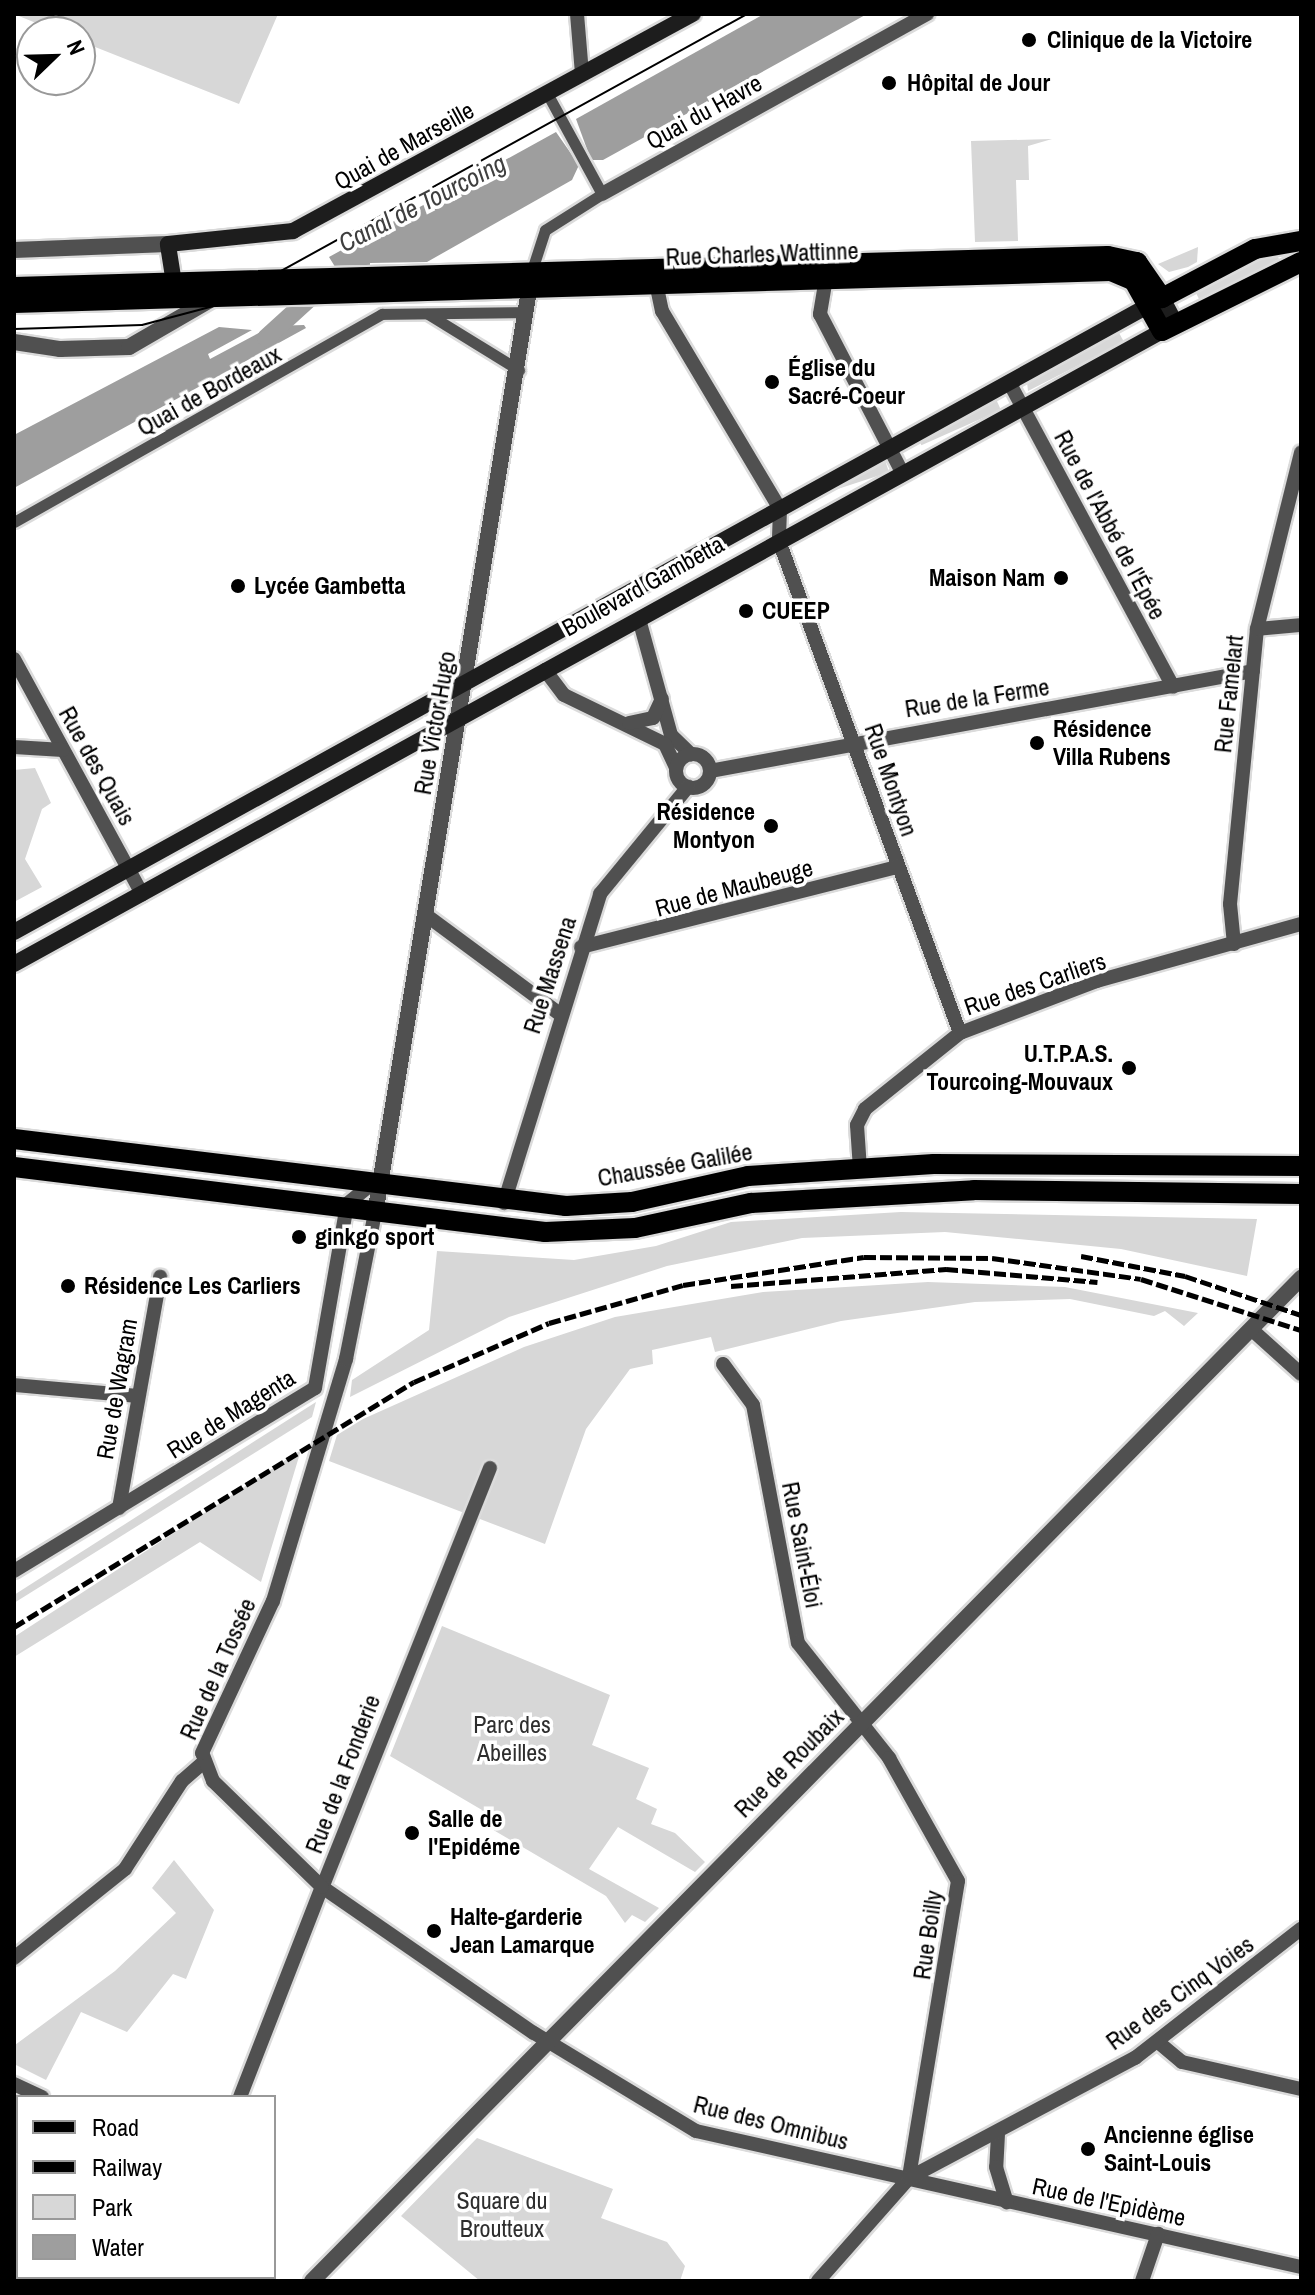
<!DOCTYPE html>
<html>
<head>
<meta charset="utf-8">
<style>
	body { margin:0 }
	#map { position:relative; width:1315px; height:2295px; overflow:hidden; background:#fff; font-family:"Archivo Narrow",sans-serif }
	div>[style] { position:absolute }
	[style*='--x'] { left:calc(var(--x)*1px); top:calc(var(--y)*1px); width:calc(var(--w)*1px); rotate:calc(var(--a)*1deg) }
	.green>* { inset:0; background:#d7d7d7; transform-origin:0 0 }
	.water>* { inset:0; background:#9e9e9e }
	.canal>* { height:18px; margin:-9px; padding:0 9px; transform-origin:9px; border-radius:9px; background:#9e9e9e }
	.roads { filter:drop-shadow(2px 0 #dbdbdb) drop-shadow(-2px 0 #dbdbdb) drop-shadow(0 2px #dbdbdb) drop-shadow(0 -2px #dbdbdb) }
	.pedestrian>* { height:11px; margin:-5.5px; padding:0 5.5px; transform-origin:5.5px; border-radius:5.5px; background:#505050 }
	.minor>* { height:14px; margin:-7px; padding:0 7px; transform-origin:7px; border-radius:7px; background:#505050 }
	.minor>.ring { margin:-7px; padding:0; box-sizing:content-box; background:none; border:14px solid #505050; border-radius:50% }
	.tertiary>* { height:16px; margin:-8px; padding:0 8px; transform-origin:8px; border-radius:8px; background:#505050 }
	.secondary>* { height:16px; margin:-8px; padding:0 8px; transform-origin:8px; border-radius:8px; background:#1d1d1d }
	.primary>* { height:20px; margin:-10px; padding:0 10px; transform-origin:10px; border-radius:10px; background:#000 }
	.tram>* { height:2px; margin:-1px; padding:0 1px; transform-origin:1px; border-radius:1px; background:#000 }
	.rail>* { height:5px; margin-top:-2.5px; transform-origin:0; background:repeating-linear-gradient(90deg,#000 0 12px,transparent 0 16px) }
	.dots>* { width:22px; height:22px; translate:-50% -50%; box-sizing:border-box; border:4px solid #fff; border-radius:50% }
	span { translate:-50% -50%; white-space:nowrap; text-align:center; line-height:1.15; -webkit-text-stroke:7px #fff; paint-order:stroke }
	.poi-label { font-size:24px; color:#000; font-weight:700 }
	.left { translate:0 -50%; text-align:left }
	.right { translate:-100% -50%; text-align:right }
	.street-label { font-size:24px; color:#000 }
	.park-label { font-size:24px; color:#2e2e2e }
	.water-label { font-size:26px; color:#3f3f3f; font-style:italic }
	.frame { position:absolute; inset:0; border:16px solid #000; pointer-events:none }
	.legend { position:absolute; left:16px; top:2095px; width:260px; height:184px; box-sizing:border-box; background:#fff; border:2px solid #999; margin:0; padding:10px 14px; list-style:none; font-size:24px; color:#000 }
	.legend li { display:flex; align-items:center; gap:16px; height:40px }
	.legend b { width:40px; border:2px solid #999 }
	.north { position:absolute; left:16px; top:16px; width:80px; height:80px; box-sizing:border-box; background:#fff; border:2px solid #999; border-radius:50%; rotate:67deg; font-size:22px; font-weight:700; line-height:32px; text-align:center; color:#000 }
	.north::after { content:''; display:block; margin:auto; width:28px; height:36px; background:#000; clip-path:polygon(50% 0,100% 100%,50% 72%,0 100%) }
</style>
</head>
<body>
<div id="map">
	<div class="green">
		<i style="clip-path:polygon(14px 14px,278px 14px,239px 104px,80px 41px,80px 32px,58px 32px)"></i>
		<i style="clip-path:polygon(1052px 139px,1028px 146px,1029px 180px,1016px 180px,1018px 241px,975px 242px,971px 141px)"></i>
		<i style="clip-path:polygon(1198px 247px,1197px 262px,1188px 267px,1169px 272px,1158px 264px)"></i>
		<i style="clip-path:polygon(1275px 251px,1279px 259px,1200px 301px,1194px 289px)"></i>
		<i style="clip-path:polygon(1118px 331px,1124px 342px,1028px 391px,1027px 382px)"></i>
		<i style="left:996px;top:399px;width:12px;height:87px;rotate:66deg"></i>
		<i style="left:885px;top:460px;width:13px;height:87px;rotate:72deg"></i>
		<i style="clip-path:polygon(35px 768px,51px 803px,42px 809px,25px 859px,42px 887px,14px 902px,14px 770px)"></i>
		<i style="clip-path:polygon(901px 1212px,1257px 1219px,1247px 1276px,1121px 1249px,945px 1232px,802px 1238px,667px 1266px,509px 1317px,350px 1397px,352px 1380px,429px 1330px,437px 1251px,574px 1260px,656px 1246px,731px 1222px)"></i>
		<i style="clip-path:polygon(928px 1282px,1065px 1287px,1198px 1313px,1184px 1326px,1165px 1311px,1154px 1316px,1070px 1299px,975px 1302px,841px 1321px,715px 1352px,711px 1337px,652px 1350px,653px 1364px,630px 1369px,586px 1429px,545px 1544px,329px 1461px,337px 1435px,363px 1419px,524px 1347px,615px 1317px,763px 1292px)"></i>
		<i style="clip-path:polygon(316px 1402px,312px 1417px,14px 1603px,14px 1595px)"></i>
		<i style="clip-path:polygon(301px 1450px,261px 1582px,200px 1542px,14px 1657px,14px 1637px)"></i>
		<i style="clip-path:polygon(442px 1626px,610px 1695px,592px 1745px,649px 1768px,636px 1799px,657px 1809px,651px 1824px,675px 1833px,705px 1862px,695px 1872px,618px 1827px,589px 1869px,659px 1908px,645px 1922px,632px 1915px,625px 1923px,606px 1896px,478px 1821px,482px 1810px,390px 1756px)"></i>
		<i style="clip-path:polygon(174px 1860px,214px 1910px,186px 1979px,173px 1974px,127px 2032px,81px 2012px,46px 2080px,14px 2064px,15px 2045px,115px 1971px,176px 1913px,152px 1888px)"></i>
		<i style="clip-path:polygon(477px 2138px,613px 2189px,601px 2218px,667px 2242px,685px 2266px,680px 2281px,480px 2281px,401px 2216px)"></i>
	</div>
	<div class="water">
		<i style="clip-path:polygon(764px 14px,867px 14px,603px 160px,591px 160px,576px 119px)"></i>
		<i style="clip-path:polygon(556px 132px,579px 165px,572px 180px,427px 262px,370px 263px,370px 272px,337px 270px,329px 257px)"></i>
		<i style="clip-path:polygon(304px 325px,306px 328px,14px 488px,14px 435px,219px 327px,252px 330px,208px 354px,210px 359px,272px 326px)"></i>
	</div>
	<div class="canal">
		<i style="--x:266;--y:338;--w:74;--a:-42.3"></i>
	</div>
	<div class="roads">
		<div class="pedestrian">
			<i style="--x:531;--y:273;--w:45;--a:-72"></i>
			<i style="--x:545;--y:230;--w:67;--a:-32.3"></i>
			<i style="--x:602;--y:194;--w:115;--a:-118.6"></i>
			<i style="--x:428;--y:314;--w:107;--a:31.6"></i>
			<i style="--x:14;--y:522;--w:423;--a:-29.5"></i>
			<i style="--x:382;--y:314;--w:144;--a:-0.8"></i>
		</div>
		<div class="minor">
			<i style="--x:577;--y:14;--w:60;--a:85.2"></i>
			<i style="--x:602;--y:194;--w:372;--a:-29"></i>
			<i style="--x:827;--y:272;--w:43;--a:99.5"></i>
			<i style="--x:820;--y:314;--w:180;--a:62.6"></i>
			<i style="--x:656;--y:283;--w:29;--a:78"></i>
			<i style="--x:662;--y:311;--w:230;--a:59.2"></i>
			<i style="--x:780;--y:509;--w:32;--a:92"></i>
			<i style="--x:779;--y:541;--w:524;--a:69.8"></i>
			<i style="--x:1009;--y:382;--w:346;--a:61.7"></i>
			<i style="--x:639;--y:619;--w:120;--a:74.6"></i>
			<i style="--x:671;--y:735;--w:28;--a:44"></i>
			<i style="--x:1257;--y:629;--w:44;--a:-5.2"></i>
			<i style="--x:14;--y:659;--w:268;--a:61.4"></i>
			<i style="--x:545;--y:670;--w:31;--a:53"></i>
			<i style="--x:564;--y:695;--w:112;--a:25.9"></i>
			<i style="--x:665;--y:744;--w:26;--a:65"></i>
			<i style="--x:629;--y:723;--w:25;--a:-12"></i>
			<i style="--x:653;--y:718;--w:21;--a:-65"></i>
			<i style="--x:14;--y:747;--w:49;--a:3.5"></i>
			<i class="ring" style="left:676px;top:754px;width:20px;height:20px"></i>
			<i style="--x:710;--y:771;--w:552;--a:-10.43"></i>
			<i style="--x:426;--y:915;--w:167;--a:36.5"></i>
			<i style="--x:1234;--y:944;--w:40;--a:-95.7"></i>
			<i style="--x:1230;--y:904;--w:276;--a:-84.4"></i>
			<i style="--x:1257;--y:629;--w:182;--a:-76"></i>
			<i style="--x:581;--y:947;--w:327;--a:-14.2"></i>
			<i style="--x:860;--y:1169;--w:44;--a:-93.9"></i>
			<i style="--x:857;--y:1125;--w:18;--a:-63"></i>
			<i style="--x:865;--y:1109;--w:122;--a:-38.7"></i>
			<i style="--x:960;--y:1033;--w:147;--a:-20.8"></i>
			<i style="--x:1097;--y:981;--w:212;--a:-15.6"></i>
			<i style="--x:504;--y:1203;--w:324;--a:-72.7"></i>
			<i style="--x:600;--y:894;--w:139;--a:-50.6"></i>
			<i style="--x:1251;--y:1329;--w:67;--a:42"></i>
			<i style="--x:723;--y:1364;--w:51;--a:53.8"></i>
			<i style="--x:753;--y:1405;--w:242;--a:79.3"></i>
			<i style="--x:798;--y:1643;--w:147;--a:51.6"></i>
			<i style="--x:889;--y:1758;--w:141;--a:60.7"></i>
			<i style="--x:958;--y:1881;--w:301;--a:99.4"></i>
			<i style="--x:14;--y:1385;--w:123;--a:5.1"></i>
			<i style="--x:490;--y:1468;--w:451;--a:111.8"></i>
			<i style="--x:322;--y:1887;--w:257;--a:34.6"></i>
			<i style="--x:534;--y:2033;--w:189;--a:31.2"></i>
			<i style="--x:696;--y:2131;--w:620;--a:12.67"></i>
			<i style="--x:119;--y:1508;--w:235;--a:-79.9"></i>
			<i style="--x:14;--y:1571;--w:352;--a:-31.3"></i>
			<i style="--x:315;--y:1388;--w:187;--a:-80.1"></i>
			<i style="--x:347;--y:1204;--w:32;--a:-39"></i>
			<i style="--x:14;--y:1958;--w:142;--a:-38.7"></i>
			<i style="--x:125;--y:1869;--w:105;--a:-57.1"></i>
			<i style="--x:182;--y:1781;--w:28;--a:-41"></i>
			<i style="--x:1158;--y:2042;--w:31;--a:40"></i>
			<i style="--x:1182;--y:2062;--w:122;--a:12.8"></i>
			<i style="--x:14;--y:2084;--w:31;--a:25"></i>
			<i style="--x:240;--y:2097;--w:225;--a:-68.7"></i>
			<i style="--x:322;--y:1887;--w:152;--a:-135.8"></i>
			<i style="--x:213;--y:1781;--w:30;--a:-111"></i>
			<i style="--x:202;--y:1753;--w:168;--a:-65"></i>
			<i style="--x:273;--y:1601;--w:253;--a:-73.2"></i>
			<i style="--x:346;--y:1359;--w:154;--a:-78.8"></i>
			<i style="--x:998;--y:2134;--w:33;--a:93"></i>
			<i style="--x:996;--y:2167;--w:37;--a:73"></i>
			<i style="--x:157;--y:2281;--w:4;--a:-63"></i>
			<i style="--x:818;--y:2281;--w:137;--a:-48.5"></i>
			<i style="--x:909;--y:2178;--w:256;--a:-28"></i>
			<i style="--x:1135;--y:2058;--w:210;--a:-37.9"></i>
			<i style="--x:1142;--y:2281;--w:50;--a:-71.2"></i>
		</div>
		<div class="tertiary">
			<i style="--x:14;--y:250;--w:154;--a:-2.2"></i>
			<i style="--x:14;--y:342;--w:47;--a:8.7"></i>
			<i style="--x:60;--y:349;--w:69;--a:-1.7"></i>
			<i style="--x:129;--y:347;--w:94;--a:-30.1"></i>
			<i style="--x:376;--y:1208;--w:942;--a:-80.53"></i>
			<i style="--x:312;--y:2281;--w:1409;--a:-45.4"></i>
		</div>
		<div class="secondary">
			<i style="--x:174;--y:283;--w:39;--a:-99"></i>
			<i style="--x:168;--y:244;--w:126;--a:-5.9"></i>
			<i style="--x:293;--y:231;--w:455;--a:-28.5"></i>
			<i style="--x:14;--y:932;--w:1311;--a:-28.91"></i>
			<i style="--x:1162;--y:298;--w:30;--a:62"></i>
			<i style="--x:14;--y:964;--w:1311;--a:-28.87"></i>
		</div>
		<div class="primary">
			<i style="--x:14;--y:287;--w:1094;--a:-1.62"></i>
			<i style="--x:1108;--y:256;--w:30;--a:12"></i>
			<i style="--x:1137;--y:262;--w:44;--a:55.2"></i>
			<i style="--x:1162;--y:298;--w:105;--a:-27.8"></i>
			<i style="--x:1255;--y:249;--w:47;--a:-9.9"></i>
			<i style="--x:14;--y:303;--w:1097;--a:-1.67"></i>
			<i style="--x:1111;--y:271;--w:25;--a:23"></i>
			<i style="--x:1134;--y:281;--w:57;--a:60.8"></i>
			<i style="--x:1162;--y:331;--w:155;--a:-26.4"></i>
			<i style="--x:14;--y:1139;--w:556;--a:6.92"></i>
			<i style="--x:566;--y:1206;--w:66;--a:-3.5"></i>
			<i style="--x:632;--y:1202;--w:119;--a:-12.6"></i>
			<i style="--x:748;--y:1176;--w:186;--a:-3.7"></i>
			<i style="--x:934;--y:1164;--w:367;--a:0.3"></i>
			<i style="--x:14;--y:1167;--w:535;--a:6.98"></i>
			<i style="--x:545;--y:1232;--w:90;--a:-2.5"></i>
			<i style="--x:635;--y:1228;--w:119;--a:-12.2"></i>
			<i style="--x:751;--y:1203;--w:223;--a:-3.3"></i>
			<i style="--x:974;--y:1190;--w:327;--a:0.7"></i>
		</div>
	</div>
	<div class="tram">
		<i style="--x:14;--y:329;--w:128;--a:-1.8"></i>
		<i style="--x:142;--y:325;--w:82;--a:-14.9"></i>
		<i style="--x:221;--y:304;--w:601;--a:-28.87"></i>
	</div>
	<div class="rail">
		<i style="--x:1081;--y:1256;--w:106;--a:10.9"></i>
		<i style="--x:1185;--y:1276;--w:122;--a:18.6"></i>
		<i style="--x:731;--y:1286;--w:216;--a:-4.5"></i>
		<i style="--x:946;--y:1269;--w:152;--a:4.9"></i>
		<i style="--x:14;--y:1627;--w:469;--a:-31.5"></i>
		<i style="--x:414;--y:1382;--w:147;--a:-23.6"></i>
		<i style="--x:549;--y:1323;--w:139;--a:-15.8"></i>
		<i style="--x:683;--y:1285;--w:183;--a:-8.8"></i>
		<i style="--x:864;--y:1257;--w:128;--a:0.4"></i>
		<i style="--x:992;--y:1258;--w:150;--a:8"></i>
		<i style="--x:1141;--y:1279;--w:168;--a:17.7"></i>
	</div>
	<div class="dots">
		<i style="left:1029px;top:40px;background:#000"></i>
		<i style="left:889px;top:83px;background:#000"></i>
		<i style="left:772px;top:382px;background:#000"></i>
		<i style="left:1061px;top:578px;background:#000"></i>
		<i style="left:238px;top:586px;background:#000"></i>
		<i style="left:746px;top:611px;background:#000"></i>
		<i style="left:1037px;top:743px;background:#000"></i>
		<i style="left:771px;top:826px;background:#000"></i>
		<i style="left:1129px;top:1068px;background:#000"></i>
		<i style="left:299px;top:1237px;background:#000"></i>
		<i style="left:68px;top:1286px;background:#000"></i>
		<i style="left:412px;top:1833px;background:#000"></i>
		<i style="left:434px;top:1931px;background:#000"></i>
		<i style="left:1088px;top:2149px;background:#000"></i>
	</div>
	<div class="poi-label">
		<span class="left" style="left:1047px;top:40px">Clinique de la Victoire</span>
		<span class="left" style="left:907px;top:83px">Hôpital de Jour</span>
		<span class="left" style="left:788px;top:382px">Église du<br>Sacré-Coeur</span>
		<span class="right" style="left:1045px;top:578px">Maison Nam</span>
		<span class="left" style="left:254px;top:586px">Lycée Gambetta</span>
		<span class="left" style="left:762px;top:611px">CUEEP</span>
		<span class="left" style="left:1053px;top:743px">Résidence<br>Villa Rubens</span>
		<span class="right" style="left:755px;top:826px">Résidence<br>Montyon</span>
		<span class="right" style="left:1113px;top:1068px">U.T.P.A.S.<br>Tourcoing-Mouvaux</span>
		<span class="left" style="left:315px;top:1237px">ginkgo sport</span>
		<span class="left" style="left:84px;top:1286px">Résidence Les Carliers</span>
		<span class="left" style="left:428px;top:1833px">Salle de<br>l'Epidéme</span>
		<span class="left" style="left:450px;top:1931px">Halte-garderie<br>Jean Lamarque</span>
		<span class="left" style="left:1104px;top:2149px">Ancienne église<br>Saint-Louis</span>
	</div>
	<div class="street-label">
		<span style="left:704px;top:112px;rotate:-29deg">Quai du Havre</span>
		<span style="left:404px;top:146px;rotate:-29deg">Quai de Marseille</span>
		<span style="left:762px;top:254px;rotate:-2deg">Rue Charles Wattinne</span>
		<span style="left:209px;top:391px;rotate:-29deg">Quai de Bordeaux</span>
		<span style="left:1110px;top:525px;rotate:62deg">Rue de l'Abbé de l'Épée</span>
		<span style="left:643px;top:586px;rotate:-29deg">Boulevard Gambetta</span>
		<span style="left:1229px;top:694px;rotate:-84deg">Rue Famelart</span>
		<span style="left:977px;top:698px;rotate:-9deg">Rue de la Ferme</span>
		<span style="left:435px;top:723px;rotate:-80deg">Rue Victor Hugo</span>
		<span style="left:97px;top:766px;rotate:61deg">Rue des Quais</span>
		<span style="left:891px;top:780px;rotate:71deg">Rue Montyon</span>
		<span style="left:734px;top:888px;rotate:-15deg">Rue de Maubeuge</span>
		<span style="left:550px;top:975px;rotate:-72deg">Rue Massena</span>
		<span style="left:1035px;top:984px;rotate:-19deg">Rue des Carliers</span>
		<span style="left:675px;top:1165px;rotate:-10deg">Chaussée Galilée</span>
		<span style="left:117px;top:1389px;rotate:-80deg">Rue de Wagram</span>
		<span style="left:231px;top:1414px;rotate:-32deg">Rue de Magenta</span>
		<span style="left:802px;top:1545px;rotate:79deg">Rue Saint-Éloi</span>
		<span style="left:218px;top:1669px;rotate:-66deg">Rue de la Tossée</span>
		<span style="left:789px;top:1763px;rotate:-45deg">Rue de Roubaix</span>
		<span style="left:343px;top:1774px;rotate:-69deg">Rue de la Fonderie</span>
		<span style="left:928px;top:1935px;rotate:-82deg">Rue Boilly</span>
		<span style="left:1180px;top:1993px;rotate:-36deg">Rue des Cinq Voies</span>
		<span style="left:771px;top:2123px;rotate:14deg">Rue des Omnibus</span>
		<span style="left:1109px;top:2202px;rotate:12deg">Rue de l'Epidème</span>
	</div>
	<div class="park-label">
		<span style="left:512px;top:1739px">Parc des<br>Abeilles</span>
		<span style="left:502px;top:2215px">Square du<br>Broutteux</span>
	</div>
	<div class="water-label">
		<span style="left:422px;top:203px;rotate:-27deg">Canal de Tourcoing</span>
	</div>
	<div class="frame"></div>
	<ul class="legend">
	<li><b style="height:10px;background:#000"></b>Road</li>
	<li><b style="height:10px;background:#000"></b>Railway</li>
	<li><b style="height:22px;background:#d7d7d7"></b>Park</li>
	<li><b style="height:22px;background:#9e9e9e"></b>Water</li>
	</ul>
	<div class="north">N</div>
</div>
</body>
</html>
